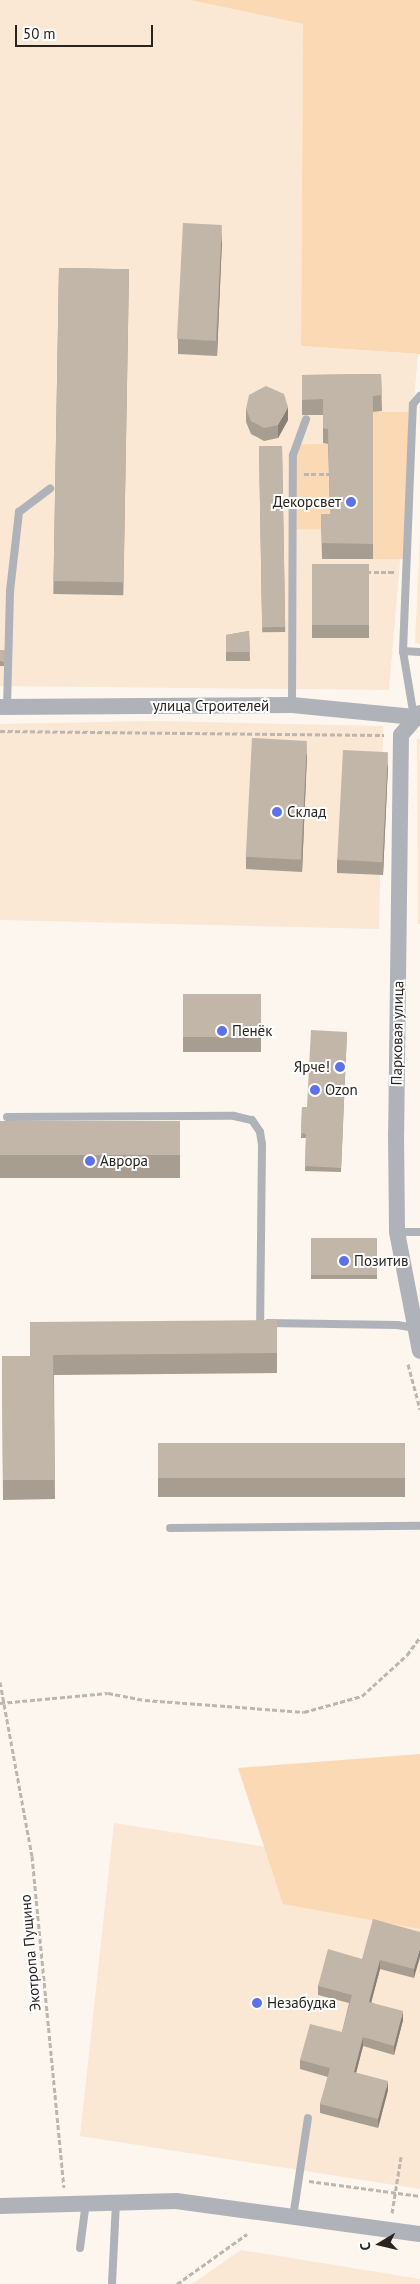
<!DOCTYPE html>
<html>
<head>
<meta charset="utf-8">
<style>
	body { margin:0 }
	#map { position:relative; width:420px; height:2284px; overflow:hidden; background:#fdf6ee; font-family:"PT Sans",sans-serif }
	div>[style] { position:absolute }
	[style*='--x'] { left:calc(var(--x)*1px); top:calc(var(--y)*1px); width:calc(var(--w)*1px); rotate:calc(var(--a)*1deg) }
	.built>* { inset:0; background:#fae7d4 }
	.green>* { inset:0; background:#fbd9b5; transform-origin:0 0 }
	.path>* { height:3px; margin-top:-1.5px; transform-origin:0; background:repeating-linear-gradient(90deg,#bdb6af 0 5px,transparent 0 7.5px) }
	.service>* { height:8px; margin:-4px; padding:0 4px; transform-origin:4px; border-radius:4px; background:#b0b2b9 }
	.minor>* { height:16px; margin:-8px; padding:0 8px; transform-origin:8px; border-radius:8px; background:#b0b2b9 }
	.wall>* { inset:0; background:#a79d91; transform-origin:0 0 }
	.shaded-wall>* { inset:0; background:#887f76 }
	.building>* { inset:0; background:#c2b6a9; transform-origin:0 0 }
	.dots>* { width:14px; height:14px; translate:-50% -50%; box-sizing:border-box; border:2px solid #fff; border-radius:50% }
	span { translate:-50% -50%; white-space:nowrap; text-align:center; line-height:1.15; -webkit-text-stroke:4px #fff; paint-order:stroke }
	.poi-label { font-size:15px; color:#28231e }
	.right { translate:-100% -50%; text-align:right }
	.left { translate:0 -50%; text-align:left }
	.street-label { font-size:15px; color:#28231e }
	.north { position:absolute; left:355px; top:2219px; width:50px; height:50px; -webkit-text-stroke:4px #fff; paint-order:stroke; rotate:261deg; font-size:14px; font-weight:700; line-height:20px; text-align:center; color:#28231e }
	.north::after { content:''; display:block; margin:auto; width:18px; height:22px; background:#28231e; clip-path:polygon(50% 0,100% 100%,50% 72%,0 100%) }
	.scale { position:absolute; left:15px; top:25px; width:138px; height:22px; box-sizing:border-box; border:2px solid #28231e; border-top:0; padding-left:6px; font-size:15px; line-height:18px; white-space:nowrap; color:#28231e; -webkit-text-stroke:4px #fff; paint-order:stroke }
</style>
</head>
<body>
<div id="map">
	<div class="built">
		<i style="clip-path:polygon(0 0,190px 0,303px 24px,301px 346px,418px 354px,389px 690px,0 686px)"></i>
		<i style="clip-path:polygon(420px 533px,420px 662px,420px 644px,415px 643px)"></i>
		<i style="clip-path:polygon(154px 721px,383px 726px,379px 929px,0 920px,0 724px)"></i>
		<i style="clip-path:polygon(417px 739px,420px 739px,420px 924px,418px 924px)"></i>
		<i style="clip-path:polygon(114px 1823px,420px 1871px,420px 2189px,80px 2136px)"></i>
		<i style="clip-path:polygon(241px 2250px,420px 2279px,420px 2284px,192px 2284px)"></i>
	</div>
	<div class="green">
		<i style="clip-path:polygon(190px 0,420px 0,420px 354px,301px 346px,303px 24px)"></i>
		<i style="left:373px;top:412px;width:35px;height:147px"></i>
		<i style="left:328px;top:444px;width:85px;height:33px;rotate:89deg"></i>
		<i style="clip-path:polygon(420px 1754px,420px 1929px,283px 1904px,238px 1768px)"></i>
	</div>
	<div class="path">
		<i style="--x:304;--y:474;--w:25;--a:0"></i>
		<i style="--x:366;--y:572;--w:29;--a:0"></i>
		<i style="--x:0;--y:731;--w:384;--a:0.6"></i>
		<i style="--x:408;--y:1364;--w:47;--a:75.1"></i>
		<i style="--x:0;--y:1682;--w:177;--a:79.6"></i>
		<i style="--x:32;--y:1856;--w:333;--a:84.5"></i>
		<i style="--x:0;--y:1703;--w:108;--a:-5.3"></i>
		<i style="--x:108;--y:1693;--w:38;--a:11"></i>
		<i style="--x:145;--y:1700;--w:159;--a:4.3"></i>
		<i style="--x:304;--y:1712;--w:60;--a:-15.4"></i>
		<i style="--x:362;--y:1696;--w:61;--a:-42.3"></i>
		<i style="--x:407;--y:1655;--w:22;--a:-54"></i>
		<i style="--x:309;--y:2181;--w:112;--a:7.7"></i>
		<i style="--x:392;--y:2213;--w:57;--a:-80.9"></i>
		<i style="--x:177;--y:2284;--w:86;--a:-35.5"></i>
	</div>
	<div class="service">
		<i style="--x:403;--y:651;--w:17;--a:3"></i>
		<i style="--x:292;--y:705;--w:250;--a:-89.8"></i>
		<i style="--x:293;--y:455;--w:38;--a:-70"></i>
		<i style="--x:7;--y:707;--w:116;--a:-88.5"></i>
		<i style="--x:10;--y:591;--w:80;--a:-83.5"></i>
		<i style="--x:19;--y:512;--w:39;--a:-37"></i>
		<i style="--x:414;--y:717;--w:67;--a:-99.5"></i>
		<i style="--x:403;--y:651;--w:247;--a:-87.7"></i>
		<i style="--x:413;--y:404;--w:11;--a:-49"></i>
		<i style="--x:7;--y:1117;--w:227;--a:-0.3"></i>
		<i style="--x:234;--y:1116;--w:18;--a:13"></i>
		<i style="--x:252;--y:1120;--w:14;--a:56"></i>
		<i style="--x:260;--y:1132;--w:12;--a:81"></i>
		<i style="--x:262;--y:1144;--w:178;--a:90.6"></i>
		<i style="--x:397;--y:1232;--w:23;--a:0"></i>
		<i style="--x:268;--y:1323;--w:129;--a:0.9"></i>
		<i style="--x:397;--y:1325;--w:18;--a:9"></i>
		<i style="--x:170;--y:1528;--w:250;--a:-0.5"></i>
		<i style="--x:293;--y:2217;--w:100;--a:-81.4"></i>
		<i style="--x:80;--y:2248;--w:46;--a:-82.6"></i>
		<i style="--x:112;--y:2284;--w:82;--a:-87.2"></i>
	</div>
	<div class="minor">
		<i style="--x:0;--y:707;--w:292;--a:-0.4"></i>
		<i style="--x:292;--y:705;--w:123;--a:5.6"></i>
		<i style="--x:420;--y:713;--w:29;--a:131"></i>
		<i style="--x:401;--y:735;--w:398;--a:90.7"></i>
		<i style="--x:396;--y:1133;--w:99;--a:89.4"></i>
		<i style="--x:397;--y:1232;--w:121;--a:79.1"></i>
		<i style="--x:0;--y:2206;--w:176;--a:-1.6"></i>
		<i style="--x:176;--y:2201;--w:246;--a:7.7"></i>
	</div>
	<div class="wall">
		<i style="clip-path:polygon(222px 240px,217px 356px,178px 354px,178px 339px)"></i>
		<i style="left:59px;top:268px;width:70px;height:326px;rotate:1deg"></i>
		<i style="clip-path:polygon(381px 374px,382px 411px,373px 412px,373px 559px,322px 559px,321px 514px,330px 514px,328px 444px,323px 443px,323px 415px,302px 415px,302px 375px)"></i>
		<i style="clip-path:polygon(246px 409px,288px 420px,278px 438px,264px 441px,251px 434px,246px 422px)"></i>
		<i style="left:282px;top:446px;width:186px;height:23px;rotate:89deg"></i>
		<i style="left:312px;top:564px;width:57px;height:74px"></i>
		<i style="clip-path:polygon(249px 631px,250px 661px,226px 661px,226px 635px)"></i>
		<i style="clip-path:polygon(0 650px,5px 650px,4px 666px,0 666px)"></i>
		<i style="clip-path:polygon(307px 754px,302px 872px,246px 869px,246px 857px)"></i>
		<i style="clip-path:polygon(388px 765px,383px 875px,337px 873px,337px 860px)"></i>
		<i style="left:183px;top:994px;width:78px;height:58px"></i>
		<i style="clip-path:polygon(347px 1032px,341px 1172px,305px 1171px,306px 1138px,301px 1138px,302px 1107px,307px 1107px)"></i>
		<i style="left:0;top:1121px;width:180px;height:57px"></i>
		<i style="left:311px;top:1238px;width:66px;height:41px"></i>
		<i style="clip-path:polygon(277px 1320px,277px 1373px,54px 1375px,55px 1499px,3px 1500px,2px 1356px,30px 1356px)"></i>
		<i style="left:158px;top:1443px;width:247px;height:54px"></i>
		<i style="clip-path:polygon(420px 1932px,414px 1978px,380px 1969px,371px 2002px,403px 2020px,394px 2055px,363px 2046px,356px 2073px,388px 2090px,378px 2128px,320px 2113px,320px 2104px,328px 2077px,300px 2069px,300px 2060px,342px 2032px,349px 2003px,318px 1995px,318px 1986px,362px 1959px)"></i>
	</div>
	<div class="shaded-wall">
		<i style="clip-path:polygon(222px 225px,222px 240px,217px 356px,217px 341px)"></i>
		<i style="clip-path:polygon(288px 407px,288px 420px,278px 438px,278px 425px)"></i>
		<i style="clip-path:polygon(307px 741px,307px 754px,302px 872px,302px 859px)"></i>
		<i style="clip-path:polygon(388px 752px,388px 765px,383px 875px,383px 863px)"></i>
		<i style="clip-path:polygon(420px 1948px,420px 1957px,414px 1978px,414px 1969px)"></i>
		<i style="clip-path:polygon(380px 1960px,380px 1969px,369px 2011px,369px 2002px)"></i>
		<i style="clip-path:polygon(403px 2011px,403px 2020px,394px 2055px,394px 2046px)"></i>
		<i style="clip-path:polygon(363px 2037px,363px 2046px,354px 2081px,354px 2072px)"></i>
		<i style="clip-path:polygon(388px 2081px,388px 2090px,378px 2128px,378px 2119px)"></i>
	</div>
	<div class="building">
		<i style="left:183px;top:223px;width:39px;height:116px;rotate:3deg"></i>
		<i style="left:59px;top:268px;width:70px;height:313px;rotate:1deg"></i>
		<i style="clip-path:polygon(381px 374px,382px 395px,373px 396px,373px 544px,322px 543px,321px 514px,330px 514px,328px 429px,323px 428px,323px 399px,302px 400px,302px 375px)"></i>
		<i style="clip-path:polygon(266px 386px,284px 394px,288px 407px,278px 425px,264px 428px,251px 421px,246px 409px,249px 395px)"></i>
		<i style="left:282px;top:446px;width:181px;height:23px;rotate:89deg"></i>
		<i style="left:312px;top:564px;width:57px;height:61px"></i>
		<i style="clip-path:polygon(249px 631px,250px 652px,226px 652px,226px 635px)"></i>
		<i style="clip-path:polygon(0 650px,5px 650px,4px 662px,0 661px)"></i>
		<i style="left:252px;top:738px;width:55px;height:119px;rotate:3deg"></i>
		<i style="left:343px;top:750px;width:45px;height:110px;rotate:3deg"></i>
		<i style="left:183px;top:994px;width:78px;height:43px"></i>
		<i style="clip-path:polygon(311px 1030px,347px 1032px,341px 1168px,305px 1166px,306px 1134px,301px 1133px,302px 1107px,307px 1107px)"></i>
		<i style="left:0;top:1121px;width:180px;height:34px"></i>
		<i style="left:311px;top:1238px;width:66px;height:37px"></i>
		<i style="clip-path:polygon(277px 1320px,277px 1353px,53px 1355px,55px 1480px,3px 1480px,2px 1356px,30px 1356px,30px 1322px)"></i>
		<i style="left:158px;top:1443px;width:247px;height:35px"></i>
		<i style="clip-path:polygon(373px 1919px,420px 1932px,420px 1948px,414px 1969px,380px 1960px,369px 2002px,403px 2011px,394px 2046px,363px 2037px,354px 2072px,388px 2081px,378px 2119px,320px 2104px,330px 2068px,300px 2060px,310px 2024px,342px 2032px,352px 1995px,318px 1986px,328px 1949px,362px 1959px)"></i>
	</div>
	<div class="dots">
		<i style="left:351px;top:502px;background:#5d71e9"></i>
		<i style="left:277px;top:812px;background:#5d71e9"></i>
		<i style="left:222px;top:1031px;background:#5d71e9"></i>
		<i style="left:340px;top:1067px;background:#5d71e9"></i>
		<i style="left:315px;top:1090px;background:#5d71e9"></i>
		<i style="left:90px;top:1161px;background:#5d71e9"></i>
		<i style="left:344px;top:1261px;background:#5d71e9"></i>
		<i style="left:257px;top:2003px;background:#5d71e9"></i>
	</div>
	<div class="poi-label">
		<span class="right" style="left:341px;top:502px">Декорсвет</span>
		<span class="left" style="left:287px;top:812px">Склад</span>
		<span class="left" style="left:232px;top:1031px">Пенёк</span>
		<span class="right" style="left:330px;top:1067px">Ярче!</span>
		<span class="left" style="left:325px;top:1090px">Ozon</span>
		<span class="left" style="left:100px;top:1161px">Аврора</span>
		<span class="left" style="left:354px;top:1261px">Позитив</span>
		<span class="left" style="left:267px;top:2003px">Незабудка</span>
	</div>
	<div class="street-label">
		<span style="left:211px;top:706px">улица Строителей</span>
		<span style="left:397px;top:1033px;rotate:-89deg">Парковая улица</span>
		<span style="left:30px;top:1953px;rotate:-95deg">Экотропа Пущино</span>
	</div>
	<div class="north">С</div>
	<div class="scale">50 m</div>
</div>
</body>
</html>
